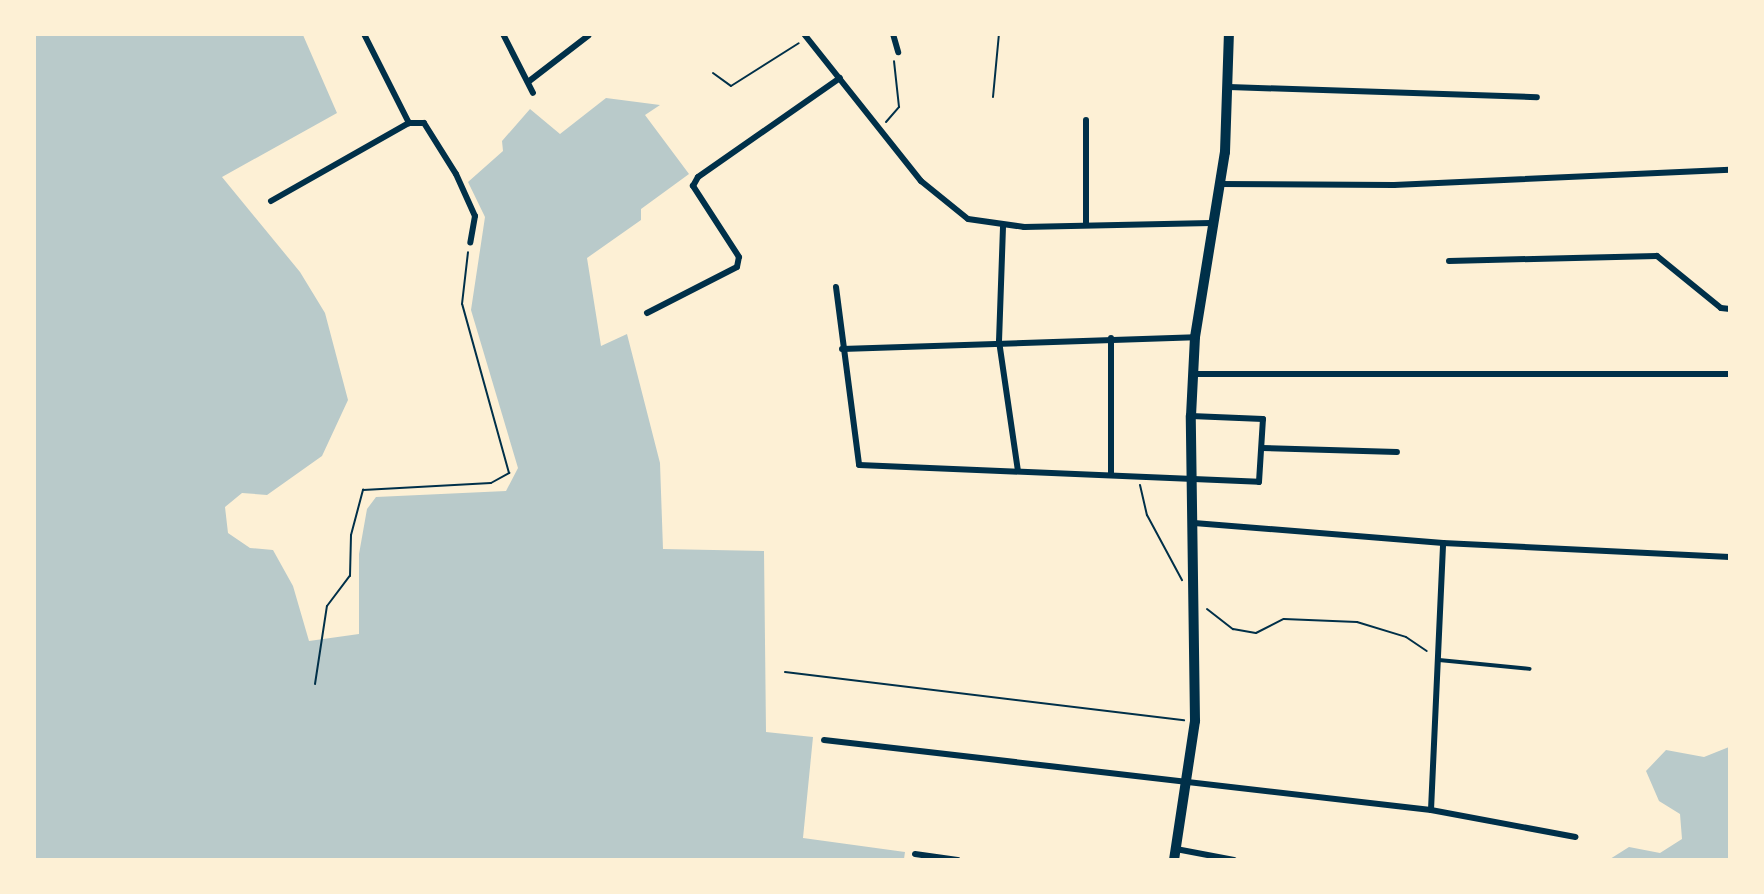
<!DOCTYPE html>
<html>
<head>
<meta charset="utf-8">
<style>
	body { margin:0 }
	#map { position:relative; width:1764px; height:894px; overflow:hidden; background:#fdf0d5; font-family:"Noto Sans",sans-serif }
	div>[style] { position:absolute }
	[style*='--x'] { left:calc(var(--x)*1px); top:calc(var(--y)*1px); width:calc(var(--w)*1px); rotate:calc(var(--a)*1deg) }
	.green>* { inset:0; background:#b9caca }
	.path>* { height:2px; margin:-1px; padding:0 1px; transform-origin:1px; border-radius:1px; background:#003049 }
	.service>* { height:4px; margin:-2px; padding:0 2px; transform-origin:2px; border-radius:2px; background:#003049 }
	.minor>* { height:6px; margin:-3px; padding:0 3px; transform-origin:3px; border-radius:3px; background:#003049 }
	.tertiary>* { height:10px; margin:-5px; padding:0 5px; transform-origin:5px; border-radius:5px; background:#003049 }
	span { translate:-50% -50%; white-space:nowrap; text-align:center; line-height:1.15; -webkit-text-stroke:4.5px #fdf0d5; paint-order:stroke }
	.frame { position:absolute; inset:0; border:36px solid #fdf0d5; pointer-events:none }
</style>
</head>
<body>
<div id="map">
	<div class="green">
		<i style="clip-path:polygon(34px 35px,303px 35px,337px 113px,222px 177px,300px 272px,325px 313px,348px 400px,322px 456px,267px 495px,242px 493px,225px 507px,228px 533px,250px 548px,273px 550px,293px 586px,309px 641px,359px 634px,359px 554px,367px 509px,376px 497px,506px 491px,518px 468px,471px 310px,485px 217px,468px 182px,503px 151px,502px 141px,530px 109px,560px 134px,606px 98px,660px 105px,645px 115px,689px 174px,641px 209px,641px 220px,587px 258px,601px 346px,627px 334px,660px 463px,663px 549px,764px 551px,766px 732px,813px 737px,803px 838px,905px 852px,904px 859px,35px 859px)"></i>
		<i style="clip-path:polygon(1729px 747px,1729px 859px,1610px 859px,1629px 847px,1660px 853px,1682px 839px,1680px 814px,1659px 801px,1646px 771px,1666px 750px,1704px 757px)"></i>
	</div>
	<div class="path">
		<i style="--x:713;--y:73;--w:22;--a:36"></i>
		<i style="--x:731;--y:86;--w:80;--a:-32.3"></i>
		<i style="--x:993;--y:97;--w:63;--a:-84.6"></i>
		<i style="--x:886;--y:122;--w:20;--a:-49"></i>
		<i style="--x:899;--y:107;--w:46;--a:-96.2"></i>
		<i style="--x:1140;--y:485;--w:31;--a:77"></i>
		<i style="--x:1147;--y:515;--w:74;--a:61.7"></i>
		<i style="--x:1207;--y:609;--w:33;--a:38"></i>
		<i style="--x:1233;--y:629;--w:23;--a:10"></i>
		<i style="--x:1256;--y:633;--w:31;--a:-27"></i>
		<i style="--x:1284;--y:619;--w:73;--a:2.4"></i>
		<i style="--x:1357;--y:622;--w:51;--a:17"></i>
		<i style="--x:1406;--y:637;--w:25;--a:34"></i>
		<i style="--x:785;--y:672;--w:402;--a:6.9"></i>
		<i style="--x:315;--y:684;--w:79;--a:-81.3"></i>
		<i style="--x:327;--y:606;--w:38;--a:-53"></i>
		<i style="--x:350;--y:576;--w:41;--a:-88.6"></i>
		<i style="--x:351;--y:535;--w:47;--a:-75.1"></i>
		<i style="--x:363;--y:490;--w:128;--a:-3.1"></i>
		<i style="--x:491;--y:483;--w:21;--a:-29"></i>
		<i style="--x:509;--y:473;--w:175;--a:-105.5"></i>
		<i style="--x:462;--y:304;--w:52;--a:-83.4"></i>
	</div>
	<div class="service">
		<i style="--x:1439;--y:660;--w:91;--a:5.6"></i>
	</div>
	<div class="minor">
		<i style="--x:364;--y:34;--w:100;--a:63.2"></i>
		<i style="--x:409;--y:123;--w:15;--a:0"></i>
		<i style="--x:424;--y:123;--w:60;--a:57.9"></i>
		<i style="--x:456;--y:174;--w:46;--a:65.7"></i>
		<i style="--x:475;--y:216;--w:27;--a:100"></i>
		<i style="--x:503;--y:34;--w:66;--a:63"></i>
		<i style="--x:804;--y:34;--w:188;--a:51.5"></i>
		<i style="--x:921;--y:181;--w:60;--a:39"></i>
		<i style="--x:968;--y:219;--w:57;--a:8.1"></i>
		<i style="--x:1024;--y:227;--w:187;--a:-1.2"></i>
		<i style="--x:893;--y:34;--w:19;--a:74"></i>
		<i style="--x:528;--y:82;--w:76;--a:-37.5"></i>
		<i style="--x:1229;--y:87;--w:308;--a:1.9"></i>
		<i style="--x:1086;--y:120;--w:103;--a:90"></i>
		<i style="--x:1219;--y:184;--w:175;--a:0.3"></i>
		<i style="--x:1394;--y:185;--w:336;--a:-2.6"></i>
		<i style="--x:271;--y:201;--w:159;--a:-29.5"></i>
		<i style="--x:1003;--y:227;--w:114;--a:92"></i>
		<i style="--x:999;--y:341;--w:131;--a:81.7"></i>
		<i style="--x:1449;--y:261;--w:208;--a:-1.4"></i>
		<i style="--x:1657;--y:256;--w:82;--a:39.1"></i>
		<i style="--x:1721;--y:308;--w:9;--a:6"></i>
		<i style="--x:836;--y:287;--w:179;--a:82.6"></i>
		<i style="--x:859;--y:465;--w:400;--a:2.4"></i>
		<i style="--x:1259;--y:482;--w:63;--a:-86.4"></i>
		<i style="--x:1263;--y:419;--w:72;--a:-177.6"></i>
		<i style="--x:647;--y:313;--w:101;--a:-27.1"></i>
		<i style="--x:737;--y:267;--w:10;--a:-79"></i>
		<i style="--x:739;--y:257;--w:85;--a:-122.9"></i>
		<i style="--x:693;--y:186;--w:10;--a:-61"></i>
		<i style="--x:698;--y:177;--w:173;--a:-34.9"></i>
		<i style="--x:842;--y:349;--w:353;--a:-1.9"></i>
		<i style="--x:1193;--y:374;--w:537;--a:0"></i>
		<i style="--x:1262;--y:448;--w:135;--a:1.7"></i>
		<i style="--x:1111;--y:473;--w:135;--a:-90"></i>
		<i style="--x:1194;--y:523;--w:250;--a:4.6"></i>
		<i style="--x:1443;--y:543;--w:287;--a:2.8"></i>
		<i style="--x:824;--y:740;--w:611;--a:6.58"></i>
		<i style="--x:1431;--y:810;--w:147;--a:10.6"></i>
		<i style="--x:1431;--y:810;--w:267;--a:-87.4"></i>
		<i style="--x:1176;--y:849;--w:59;--a:10.7"></i>
		<i style="--x:915;--y:854;--w:43;--a:7.9"></i>
	</div>
	<div class="tertiary">
		<i style="--x:1174;--y:860;--w:141;--a:-81.4"></i>
		<i style="--x:1195;--y:721;--w:305;--a:-90.8"></i>
		<i style="--x:1191;--y:416;--w:79;--a:-87.1"></i>
		<i style="--x:1195;--y:337;--w:187;--a:-80.8"></i>
		<i style="--x:1225;--y:152;--w:118;--a:-88.1"></i>
	</div>
	<div class="frame"></div>
</div>
</body>
</html>
